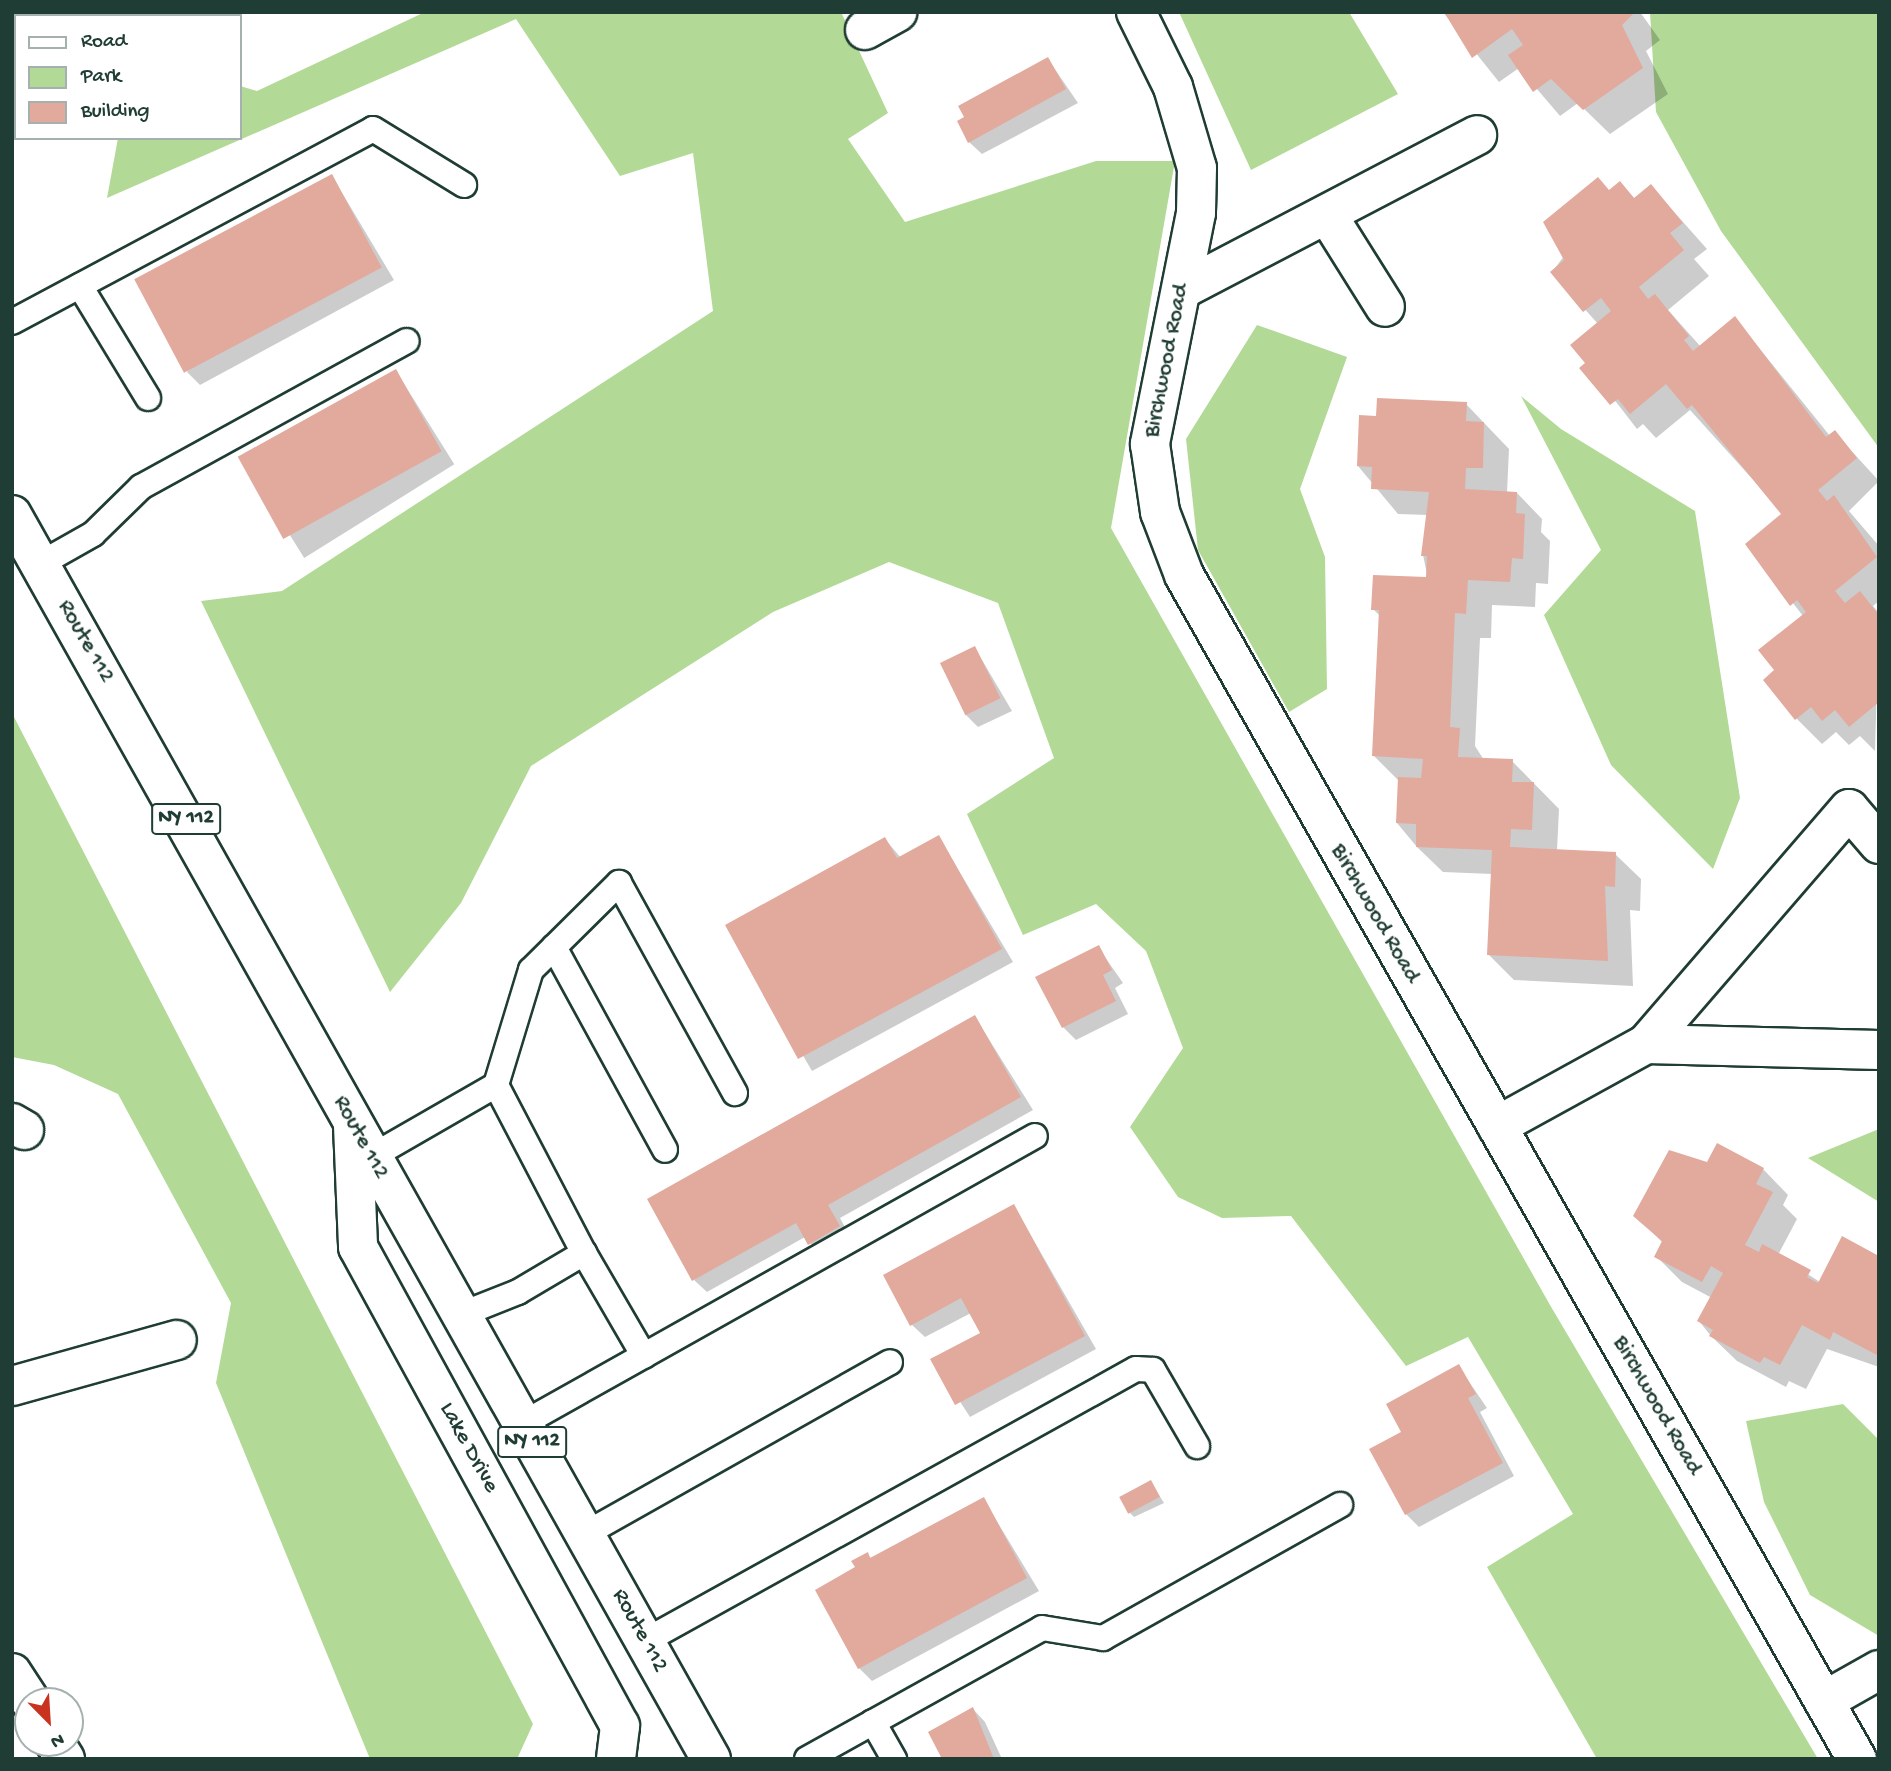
<!DOCTYPE html>
<html>
<head>
<meta charset="utf-8">
<style>
	body { margin:0 }
	#map { position:relative; width:1891px; height:1771px; overflow:hidden; background:#fff; font-family:"Gochi Hand",sans-serif }
	div>[style] { position:absolute }
	[style*='--x'] { left:calc(var(--x)*1px); top:calc(var(--y)*1px); width:calc(var(--w)*1px); rotate:calc(var(--a)*1deg) }
	.green>* { inset:0; background:#b2da96 }
	.shadow>* { inset:0; background:#0003; transform-origin:0 0 }
	.building>* { inset:0; background:#e2a99d; transform-origin:0 0 }
	.roads { filter:drop-shadow(2px 0 #1f3d34) drop-shadow(-2px 0 #1f3d34) drop-shadow(0 2px #1f3d34) drop-shadow(0 -2px #1f3d34) }
	.lane>* { height:24px; margin:-12px; padding:0 12px; transform-origin:12px; border-radius:12px; background:#fff }
	.street>* { height:38px; margin:-19px; padding:0 19px; transform-origin:19px; border-radius:19px; background:#fff }
	.primary>* { height:38px; margin:-19px; padding:0 19px; transform-origin:19px; border-radius:19px; background:#fff }
	span { translate:-50% -50%; white-space:nowrap; text-align:center; line-height:1.15; -webkit-text-stroke:5px #fff; paint-order:stroke }
	.shield-label span { padding:2px 5px; background:#fff; border:2px solid; border-radius:5px; -webkit-text-stroke-width:0 }
	.shield-label { font-size:21px; color:#1f3d34; font-weight:700 }
	.street-label { font-size:23px; color:#1f3d34 }
	.frame { position:absolute; inset:0; border:14px solid #1f3d34; pointer-events:none }
	.legend { position:absolute; left:14px; top:14px; width:228px; height:126px; box-sizing:border-box; background:#fff; border:2px solid #a5b1ae; margin:0; padding:9px 12px; list-style:none; font-size:21px; color:#1f3d34 }
	.legend li { display:flex; align-items:center; gap:14px; height:35px }
	.legend b { width:35px; border:2px solid #a5b1ae }
	.north { position:absolute; left:14px; top:1687px; width:70px; height:70px; box-sizing:border-box; background:#fff; border:2px solid #a5b1ae; border-radius:50%; rotate:156deg; font-size:19px; font-weight:700; line-height:28px; text-align:center; color:#1f3d34 }
	.north::after { content:''; display:block; margin:auto; width:24px; height:32px; background:#c8321e; clip-path:polygon(50% 0,100% 100%,50% 72%,0 100%) }
</style>
</head>
<body>
<div id="map">
	<div class="green">
		<i style="clip-path:polygon(425px 12px,841px 12px,888px 113px,848px 139px,905px 222px,1096px 161px,1175px 161px,1111px 528px,1550px 1305px,1818px 1759px,1597px 1759px,1487px 1567px,1573px 1514px,1468px 1337px,1406px 1366px,1291px 1216px,1222px 1218px,1178px 1197px,1130px 1127px,1183px 1048px,1146px 951px,1096px 904px,1023px 935px,967px 814px,1054px 758px,998px 603px,889px 562px,773px 612px,531px 766px,461px 903px,390px 992px,201px 601px,282px 591px,713px 311px,693px 153px,620px 176px,516px 19px,107px 198px,118px 138px,240px 138px,240px 86px,257px 91px)"></i>
		<i style="clip-path:polygon(1179px 12px,1349px 12px,1398px 94px,1251px 170px)"></i>
		<i style="clip-path:polygon(1650px 12px,1879px 12px,1879px 448px,1721px 231px,1656px 112px)"></i>
		<i style="clip-path:polygon(1257px 325px,1347px 357px,1300px 489px,1325px 557px,1327px 689px,1289px 712px,1198px 550px,1186px 439px)"></i>
		<i style="clip-path:polygon(1521px 396px,1561px 429px,1695px 511px,1740px 798px,1713px 869px,1611px 765px,1544px 615px,1601px 550px)"></i>
		<i style="clip-path:polygon(12px 713px,533px 1724px,517px 1759px,370px 1759px,216px 1383px,231px 1303px,118px 1094px,54px 1065px,12px 1057px)"></i>
		<i style="clip-path:polygon(1879px 1129px,1879px 1202px,1808px 1158px)"></i>
		<i style="clip-path:polygon(1843px 1404px,1879px 1440px,1879px 1636px,1810px 1595px,1764px 1502px,1746px 1421px)"></i>
	</div>
	<div class="shadow">
		<i style="clip-path:polygon(1443px 12px,1640px 12px,1660px 40px,1646px 51px,1668px 94px,1610px 134px,1578px 103px,1560px 116px,1519px 68px,1499px 82px)"></i>
		<i style="clip-path:polygon(1048px 59px,1078px 103px,982px 154px,969px 142px)"></i>
		<i style="clip-path:polygon(332px 176px,394px 280px,200px 385px,187px 372px)"></i>
		<i style="clip-path:polygon(1619px 183px,1635px 199px,1651px 186px,1707px 249px,1694px 259px,1709px 276px,1668px 310px,1701px 347px,1735px 318px,1830px 436px,1835px 433px,1879px 481px,1849px 511px,1879px 546px,1879px 601px,1873px 606px,1879px 613px,1875px 751px,1860px 736px,1849px 745px,1836px 732px,1822px 744px,1797px 719px,1777px 670px,1803px 616px,1747px 544px,1784px 514px,1690px 410px,1656px 438px,1643px 424px,1637px 429px,1572px 345px,1598px 324px,1552px 272px)"></i>
		<i style="left:396px;top:371px;width:110px;height:177px;rotate:58deg"></i>
		<i style="clip-path:polygon(1466px 404px,1509px 449px,1507px 493px,1517px 493px,1542px 519px,1541px 532px,1550px 541px,1548px 584px,1536px 583px,1535px 607px,1492px 605px,1491px 638px,1480px 638px,1475px 746px,1484px 760px,1512px 761px,1559px 809px,1557px 851px,1615px 854px,1641px 879px,1640px 911px,1630px 910px,1633px 986px,1514px 980px,1489px 955px,1492px 874px,1443px 872px,1417px 847px,1397px 823px,1399px 781px,1374px 756px,1381px 617px,1373px 609px,1428px 579px,1423px 555px,1428px 515px,1398px 514px,1358px 466px,1377px 417px)"></i>
		<i style="clip-path:polygon(975px 648px,1012px 711px,978px 727px,965px 714px)"></i>
		<i style="clip-path:polygon(939px 837px,1013px 962px,812px 1071px,727px 925px,885px 839px,901px 858px)"></i>
		<i style="clip-path:polygon(1098px 947px,1123px 983px,1115px 988px,1128px 1014px,1076px 1040px,1063px 1027px)"></i>
		<i style="clip-path:polygon(975px 1017px,1033px 1110px,840px 1218px,852px 1240px,822px 1256px,805px 1237px,707px 1292px,694px 1280px)"></i>
		<i style="clip-path:polygon(1708px 1164px,1763px 1169px,1788px 1195px,1783px 1205px,1797px 1219px,1778px 1255px,1820px 1282px,1843px 1239px,1879px 1260px,1879px 1367px,1827px 1349px,1806px 1389px,1789px 1381px,1786px 1387px,1737px 1361px,1711px 1336px,1699px 1321px,1712px 1298px,1682px 1282px,1656px 1256px,1663px 1243px,1635px 1215px)"></i>
		<i style="clip-path:polygon(1014px 1206px,1096px 1349px,970px 1417px,933px 1360px,982px 1333px,971px 1313px,925px 1337px,912px 1325px)"></i>
		<i style="clip-path:polygon(1459px 1367px,1487px 1408px,1480px 1412px,1514px 1476px,1419px 1527px,1406px 1514px,1404px 1433px)"></i>
		<i style="clip-path:polygon(1151px 1482px,1164px 1503px,1134px 1517px,1128px 1511px)"></i>
		<i style="clip-path:polygon(984px 1500px,1039px 1591px,872px 1681px,859px 1668px,857px 1568px,867px 1554px,872px 1559px)"></i>
		<i style="clip-path:polygon(973px 1709px,985px 1722px,1002px 1759px,948px 1759px)"></i>
	</div>
	<div class="building">
		<i style="clip-path:polygon(1444px 12px,1635px 12px,1622px 25px,1643px 68px,1583px 110px,1551px 79px,1533px 92px,1508px 55px,1523px 45px,1512px 29px,1472px 58px)"></i>
		<i style="clip-path:polygon(1048px 57px,1066px 89px,968px 143px,957px 121px,964px 117px,958px 106px)"></i>
		<i style="left:332px;top:174px;width:106px;height:224px;rotate:62deg"></i>
		<i style="clip-path:polygon(1598px 177px,1609px 190px,1620px 181px,1634px 198px,1651px 184px,1683px 223px,1670px 233px,1684px 250px,1639px 287px,1648px 299px,1655px 294px,1689px 336px,1684px 340px,1693px 351px,1735px 316px,1826px 437px,1835px 430px,1857px 458px,1818px 490px,1827px 501px,1834px 495px,1877px 557px,1835px 591px,1845px 603px,1860px 591px,1879px 615px,1879px 702px,1849px 727px,1835px 710px,1822px 721px,1811px 707px,1795px 720px,1763px 680px,1774px 670px,1758px 650px,1806px 612px,1797px 600px,1790px 606px,1745px 544px,1781px 514px,1692px 405px,1687px 409px,1666px 384px,1630px 414px,1618px 399px,1610px 405px,1579px 368px,1585px 363px,1570px 345px,1611px 311px,1601px 298px,1583px 312px,1550px 272px,1564px 260px,1543px 222px)"></i>
		<i style="left:396px;top:369px;width:94px;height:181px;rotate:61deg"></i>
		<i style="clip-path:polygon(1377px 398px,1467px 402px,1466px 421px,1484px 422px,1483px 468px,1466px 468px,1465px 489px,1517px 492px,1516px 513px,1525px 514px,1523px 559px,1512px 558px,1510px 582px,1468px 580px,1466px 614px,1455px 613px,1450px 727px,1460px 728px,1458px 757px,1513px 759px,1512px 782px,1534px 782px,1532px 830px,1511px 829px,1510px 847px,1616px 852px,1615px 887px,1605px 886px,1608px 961px,1487px 955px,1492px 850px,1416px 847px,1416px 824px,1396px 823px,1398px 777px,1421px 778px,1423px 759px,1372px 756px,1379px 610px,1371px 610px,1373px 575px,1426px 577px,1427px 556px,1421px 556px,1429px 492px,1371px 489px,1372px 467px,1357px 466px,1359px 415px,1376px 416px)"></i>
		<i style="left:975px;top:646px;width:58px;height:39px;rotate:64deg"></i>
		<i style="clip-path:polygon(939px 835px,1002px 949px,798px 1059px,725px 925px,885px 837px,897px 858px)"></i>
		<i style="clip-path:polygon(1099px 945px,1112px 970px,1103px 975px,1116px 1001px,1062px 1028px,1035px 977px)"></i>
		<i style="clip-path:polygon(975px 1015px,1021px 1097px,828px 1205px,840px 1226px,808px 1245px,796px 1223px,692px 1281px,647px 1199px)"></i>
		<i style="clip-path:polygon(1717px 1143px,1764px 1168px,1756px 1184px,1773px 1192px,1745px 1245px,1759px 1252px,1762px 1244px,1811px 1270px,1807px 1277px,1818px 1283px,1842px 1236px,1877px 1255px,1879px 1356px,1833px 1332px,1830px 1340px,1802px 1325px,1780px 1365px,1764px 1357px,1760px 1363px,1709px 1336px,1713px 1330px,1697px 1321px,1723px 1273px,1711px 1266px,1702px 1282px,1654px 1257px,1662px 1241px,1633px 1216px,1669px 1150px,1707px 1162px)"></i>
		<i style="clip-path:polygon(1014px 1204px,1085px 1336px,955px 1405px,930px 1359px,980px 1333px,961px 1298px,910px 1326px,883px 1275px)"></i>
		<i style="clip-path:polygon(1459px 1364px,1476px 1394px,1468px 1398px,1503px 1463px,1405px 1515px,1369px 1449px,1401px 1432px,1386px 1404px)"></i>
		<i style="left:1151px;top:1480px;width:19px;height:36px;rotate:62deg"></i>
		<i style="clip-path:polygon(984px 1497px,1027px 1578px,858px 1669px,815px 1590px,855px 1567px,851px 1561px,868px 1552px,870px 1558px)"></i>
		<i style="clip-path:polygon(973px 1707px,994px 1759px,942px 1759px,928px 1732px)"></i>
	</div>
	<div class="roads">
		<div class="lane">
			<i style="--x:80;--y:286;--w:131;--a:58.7"></i>
			<i style="--x:12;--y:322;--w:409;--a:-28.1"></i>
			<i style="--x:373;--y:129;--w:107;--a:31.6"></i>
			<i style="--x:40;--y:564;--w:61;--a:-29.5"></i>
			<i style="--x:93;--y:534;--w:67;--a:-44.4"></i>
			<i style="--x:141;--y:487;--w:303;--a:-28.8"></i>
			<i style="--x:554;--y:947;--w:231;--a:61.3"></i>
			<i style="--x:496;--y:1085;--w:120;--a:-73.1"></i>
			<i style="--x:531;--y:970;--w:124;--a:-44.7"></i>
			<i style="--x:619;--y:883;--w:240;--a:61.1"></i>
			<i style="--x:371;--y:1157;--w:144;--a:-29.9"></i>
			<i style="--x:496;--y:1085;--w:190;--a:62.4"></i>
			<i style="--x:460;--y:1315;--w:62;--a:-21.6"></i>
			<i style="--x:518;--y:1292;--w:77;--a:-30.6"></i>
			<i style="--x:584;--y:1253;--w:119;--a:59.8"></i>
			<i style="--x:522;--y:1424;--w:588;--a:-29.31"></i>
			<i style="--x:585;--y:1534;--w:350;--a:-29.4"></i>
			<i style="--x:645;--y:1641;--w:561;--a:-28.99"></i>
			<i style="--x:1136;--y:1369;--w:17;--a:3"></i>
			<i style="--x:1153;--y:1370;--w:88;--a:59.9"></i>
			<i style="--x:873;--y:1722;--w:43;--a:60.4"></i>
			<i style="--x:807;--y:1759;--w:269;--a:-29.1"></i>
			<i style="--x:1042;--y:1628;--w:62;--a:9.3"></i>
			<i style="--x:1103;--y:1638;--w:272;--a:-29.3"></i>
		</div>
		<div class="street">
			<i style="--x:1136;--y:12;--w:84;--a:63.7"></i>
			<i style="--x:1173;--y:87;--w:84;--a:73.5"></i>
			<i style="--x:1197;--y:168;--w:45;--a:91.3"></i>
			<i style="--x:1196;--y:213;--w:236;--a:101.3"></i>
			<i style="--x:1150;--y:444;--w:69;--a:81.6"></i>
			<i style="--x:1160;--y:512;--w:67;--a:69.1"></i>
			<i style="--x:1184;--y:575;--w:1362;--a:60.39"></i>
			<i style="--x:865;--y:30;--w:37;--a:-29"></i>
			<i style="--x:1328;--y:216;--w:107;--a:57.9"></i>
			<i style="--x:1183;--y:289;--w:332;--a:-27.6"></i>
			<i style="--x:1879;--y:844;--w:46;--a:-130.6"></i>
			<i style="--x:1849;--y:809;--w:311;--a:130.8"></i>
			<i style="--x:1646;--y:1044;--w:233;--a:1.5"></i>
			<i style="--x:12;--y:1123;--w:14;--a:30"></i>
			<i style="--x:353;--y:1126;--w:121;--a:87.6"></i>
			<i style="--x:358;--y:1247;--w:546;--a:61.32"></i>
			<i style="--x:620;--y:1726;--w:33;--a:97"></i>
			<i style="--x:1497;--y:1126;--w:170;--a:-28.8"></i>
			<i style="--x:12;--y:1386;--w:171;--a:-15.6"></i>
			<i style="--x:12;--y:1673;--w:33;--a:57"></i>
			<i style="--x:1824;--y:1701;--w:63;--a:-29.4"></i>
			<i style="--x:55;--y:1743;--w:19;--a:58"></i>
		</div>
		<div class="primary">
			<i style="--x:12;--y:515;--w:1427;--a:60.67"></i>
		</div>
	</div>
	<div class="shield-label">
		<span style="left:186px;top:819px">NY 112</span>
		<span style="left:532px;top:1442px">NY 112</span>
	</div>
	<div class="street-label">
		<span style="left:1168px;top:361px;rotate:-79deg">Birchwood Road</span>
		<span style="left:85px;top:642px;rotate:60deg">Route 112</span>
		<span style="left:1374px;top:914px;rotate:60deg">Birchwood Road</span>
		<span style="left:360px;top:1138px;rotate:61deg">Route 112</span>
		<span style="left:1656px;top:1406px;rotate:60deg">Birchwood Road</span>
		<span style="left:468px;top:1448px;rotate:61deg">Lake Drive</span>
		<span style="left:639px;top:1631px;rotate:61deg">Route 112</span>
	</div>
	<div class="frame"></div>
	<ul class="legend">
	<li><b style="height:9px;background:#fff"></b>Road</li>
	<li><b style="height:19px;background:#b2da96"></b>Park</li>
	<li><b style="height:19px;background:#e2a99d"></b>Building</li>
	</ul>
	<div class="north">N</div>
</div>
</body>
</html>
